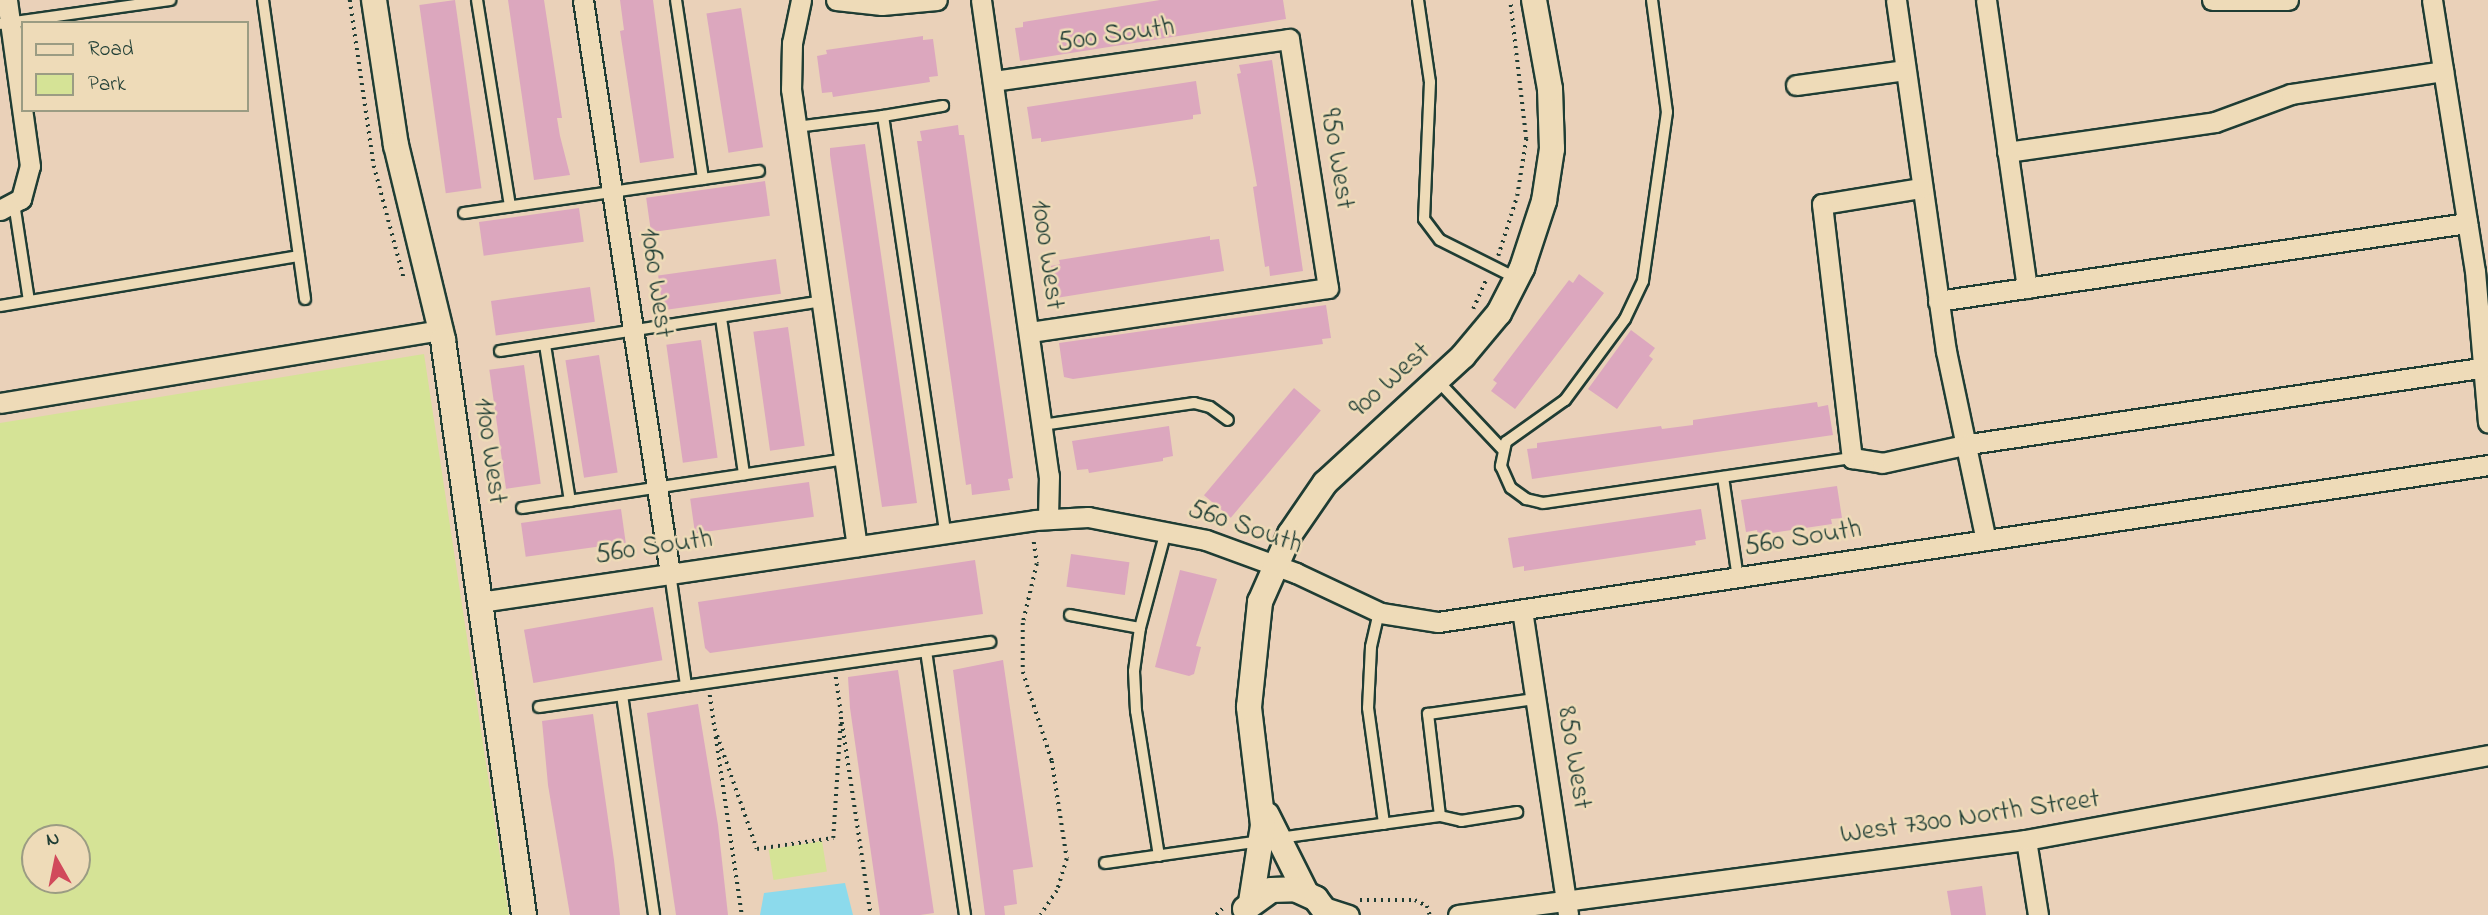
<!DOCTYPE html>
<html>
<head>
<meta charset="utf-8">
<style>
	body { margin:0 }
	#map { position:relative; width:2488px; height:915px; overflow:hidden; background:#ead1b9; font-family:"Indie Flower",sans-serif }
	div>[style] { position:absolute }
	[style*='--x'] { left:calc(var(--x)*1px); top:calc(var(--y)*1px); width:calc(var(--w)*1px); rotate:calc(var(--a)*1deg) }
	.green>* { inset:0; background:#d5e396; transform-origin:0 0 }
	.water>* { inset:0; background:#8cdaec }
	.building>* { inset:0; background:#dca7be; transform-origin:0 0 }
	.path>* { height:3.5px; margin-top:-1.75px; transform-origin:0; background:repeating-linear-gradient(90deg,#1f3d34 0 2px,transparent 0 7px) }
	.roads { filter:drop-shadow(2px 0 #1f3d34) drop-shadow(-2px 0 #1f3d34) drop-shadow(0 2px #1f3d34) drop-shadow(0 -2px #1f3d34) }
	.service>* { height:10px; margin:-5px; padding:0 5px; transform-origin:5px; border-radius:5px; background:#eedbb8 }
	.minor>* { height:19px; margin:-9.5px; padding:0 9.5px; transform-origin:9.5px; border-radius:9.5px; background:#eedbb8 }
	.tertiary>* { height:24px; margin:-12px; padding:0 12px; transform-origin:12px; border-radius:12px; background:#eedbb8 }
	span { translate:-50% -50%; white-space:nowrap; text-align:center; line-height:1.15; -webkit-text-stroke:5px #eedbb8; paint-order:stroke }
	.street-label { font-size:28px; color:#1f3d34 }
	.legend { position:absolute; left:21px; top:21px; width:228px; height:91px; box-sizing:border-box; background:#eedbb8; border:2px solid #9b9c83; margin:0; padding:9px 12px; list-style:none; font-size:21px; color:#1f3d34 }
	.legend li { display:flex; align-items:center; gap:14px; height:35px }
	.legend b { width:35px; border:2px solid #9b9c83 }
	.north { position:absolute; left:21px; top:824px; width:70px; height:70px; box-sizing:border-box; background:#eedbb8; border:2px solid #9b9c83; border-radius:50%; rotate:351deg; font-size:19px; font-weight:700; line-height:28px; text-align:center; color:#1f3d34 }
	.north::after { content:''; display:block; margin:auto; width:24px; height:32px; background:#d1495b; clip-path:polygon(50% 0,100% 100%,50% 72%,0 100%) }
</style>
</head>
<body>
<div id="map">
	<div class="green">
		<i style="clip-path:polygon(evenodd,424px 354px,509px 915px,0 915px,0 423px,424px 354px,35px 838px,77px 838px,77px 880px,35px 880px,35px 838px)"></i>
		<i style="left:822px;top:841px;width:31px;height:54px;rotate:81deg"></i>
	</div>
	<div class="water">
		<i style="clip-path:polygon(845px 883px,853px 915px,760px 915px,764px 893px)"></i>
	</div>
	<div class="building">
		<i style="left:455px;top:0;width:190px;height:36px;rotate:82deg"></i>
		<i style="clip-path:polygon(508px 0,544px 0,562px 118px,557px 118px,560px 136px,570px 175px,534px 180px)"></i>
		<i style="clip-path:polygon(620px 0,653px 0,674px 158px,640px 163px,620px 31px,624px 30px)"></i>
		<i style="clip-path:polygon(1160px 0,1283px 0,1286px 19px,1020px 61px,1015px 28px,1023px 27px,1023px 22px)"></i>
		<i style="left:741px;top:8px;width:141px;height:35px;rotate:81deg"></i>
		<i style="clip-path:polygon(923px 36px,923px 40px,933px 39px,938px 76px,929px 77px,930px 82px,833px 97px,832px 92px,822px 93px,817px 56px,827px 54px,826px 50px)"></i>
		<i style="clip-path:polygon(1272px 60px,1303px 271px,1270px 276px,1269px 266px,1265px 267px,1253px 187px,1257px 186px,1237px 74px,1241px 73px,1239px 65px)"></i>
		<i style="clip-path:polygon(1196px 81px,1201px 114px,1193px 115px,1193px 119px,1041px 142px,1041px 138px,1032px 139px,1027px 107px)"></i>
		<i style="clip-path:polygon(958px 125px,959px 135px,964px 135px,1013px 478px,1008px 479px,1010px 490px,972px 495px,971px 484px,966px 485px,917px 141px,922px 141px,920px 131px)"></i>
		<i style="clip-path:polygon(865px 144px,917px 503px,882px 507px,830px 155px,830px 148px)"></i>
		<i style="left:765px;top:181px;width:35px;height:120px;rotate:82deg"></i>
		<i style="left:579px;top:208px;width:34px;height:101px;rotate:82deg"></i>
		<i style="clip-path:polygon(1210px 236px,1210px 240px,1219px 239px,1224px 271px,1056px 298px,1051px 266px,1060px 264px,1059px 260px)"></i>
		<i style="left:776px;top:259px;width:35px;height:119px;rotate:82deg"></i>
		<i style="clip-path:polygon(1579px 274px,1604px 293px,1515px 409px,1491px 391px,1497px 383px,1493px 380px,1569px 280px,1573px 283px)"></i>
		<i style="left:590px;top:287px;width:35px;height:100px;rotate:82deg"></i>
		<i style="clip-path:polygon(1326px 305px,1331px 338px,1322px 339px,1323px 344px,1073px 379px,1064px 377px,1059px 343px)"></i>
		<i style="left:788px;top:327px;width:120px;height:35px;rotate:82deg"></i>
		<i style="clip-path:polygon(1631px 330px,1655px 348px,1649px 356px,1653px 359px,1617px 409px,1588px 389px)"></i>
		<i style="left:701px;top:340px;width:119px;height:35px;rotate:82deg"></i>
		<i style="left:599px;top:355px;width:119px;height:34px;rotate:81deg"></i>
		<i style="left:524px;top:365px;width:120px;height:35px;rotate:82deg"></i>
		<i style="left:1294px;top:388px;width:35px;height:140px;rotate:40deg"></i>
		<i style="clip-path:polygon(1817px 402px,1818px 407px,1828px 405px,1833px 435px,1532px 479px,1527px 449px,1537px 448px,1537px 443px,1661px 426px,1662px 429px,1693px 425px,1693px 420px)"></i>
		<i style="clip-path:polygon(1169px 426px,1173px 456px,1163px 458px,1163px 461px,1089px 473px,1088px 469px,1077px 470px,1072px 441px)"></i>
		<i style="left:809px;top:482px;width:35px;height:120px;rotate:82deg"></i>
		<i style="clip-path:polygon(1837px 486px,1842px 518px,1831px 519px,1832px 524px,1758px 535px,1757px 530px,1746px 532px,1741px 500px)"></i>
		<i style="left:621px;top:509px;width:34px;height:101px;rotate:82deg"></i>
		<i style="clip-path:polygon(1701px 509px,1706px 539px,1695px 541px,1696px 545px,1524px 571px,1524px 566px,1513px 568px,1508px 538px)"></i>
		<i style="left:1071px;top:554px;width:59px;height:33px;rotate:8deg"></i>
		<i style="clip-path:polygon(975px 560px,983px 614px,710px 653px,705px 648px,698px 602px)"></i>
		<i style="clip-path:polygon(1180px 570px,1217px 579px,1196px 646px,1201px 647px,1194px 674px,1189px 676px,1155px 667px)"></i>
		<i style="left:653px;top:607px;width:54px;height:131px;rotate:80deg"></i>
		<i style="clip-path:polygon(1003px 660px,1033px 867px,1013px 870px,1017px 904px,1004px 906px,1005px 915px,985px 915px,953px 670px)"></i>
		<i style="clip-path:polygon(898px 670px,934px 913px,920px 915px,880px 915px,850px 708px,848px 677px)"></i>
		<i style="clip-path:polygon(698px 704px,718px 825px,728px 915px,676px 915px,654px 765px,647px 713px)"></i>
		<i style="clip-path:polygon(593px 714px,614px 860px,620px 915px,570px 915px,548px 785px,542px 721px)"></i>
		<i style="clip-path:polygon(1982px 886px,1986px 915px,1951px 915px,1947px 891px)"></i>
	</div>
	<div class="path">
		<i style="--x:350;--y:0;--w:168;--a:81.8"></i>
		<i style="--x:374;--y:166;--w:117;--a:75.1"></i>
		<i style="--x:1498;--y:256;--w:63;--a:-72.4"></i>
		<i style="--x:1517;--y:196;--w:58;--a:-81"></i>
		<i style="--x:1526;--y:139;--w:140;--a:-96.6"></i>
		<i style="--x:1473;--y:309;--w:34;--a:-66"></i>
		<i style="--x:1034;--y:542;--w:22;--a:82"></i>
		<i style="--x:1037;--y:564;--w:61;--a:103.3"></i>
		<i style="--x:1023;--y:623;--w:49;--a:90"></i>
		<i style="--x:1023;--y:672;--w:94;--a:72"></i>
		<i style="--x:1052;--y:761;--w:99;--a:81.3"></i>
		<i style="--x:1067;--y:859;--w:34;--a:107"></i>
		<i style="--x:1057;--y:891;--w:29;--a:124"></i>
		<i style="--x:836;--y:677;--w:37;--a:82"></i>
		<i style="--x:710;--y:695;--w:34;--a:82"></i>
		<i style="--x:842;--y:722;--w:195;--a:81.5"></i>
		<i style="--x:715;--y:729;--w:127;--a:70.7"></i>
		<i style="--x:757;--y:849;--w:77;--a:-8.2"></i>
		<i style="--x:833;--y:838;--w:123;--a:-86.3"></i>
		<i style="--x:716;--y:737;--w:180;--a:81.7"></i>
		<i style="--x:1360;--y:900;--w:55;--a:0"></i>
		<i style="--x:1415;--y:900;--w:13;--a:27"></i>
		<i style="--x:1427;--y:906;--w:9;--a:72"></i>
		<i style="--x:1216;--y:915;--w:11;--a:-45"></i>
	</div>
	<div class="roads">
		<div class="service">
			<i style="--x:263;--y:0;--w:302;--a:82"></i>
			<i style="--x:477;--y:0;--w:209;--a:80.9"></i>
			<i style="--x:676;--y:0;--w:181;--a:81.4"></i>
			<i style="--x:1418;--y:0;--w:83;--a:81.7"></i>
			<i style="--x:1430;--y:82;--w:137;--a:92.5"></i>
			<i style="--x:1424;--y:219;--w:26;--a:53"></i>
			<i style="--x:1440;--y:240;--w:85;--a:26.6"></i>
			<i style="--x:1652;--y:0;--w:113;--a:82.4"></i>
			<i style="--x:1667;--y:112;--w:171;--a:98.1"></i>
			<i style="--x:1643;--y:281;--w:42;--a:115.3"></i>
			<i style="--x:1625;--y:319;--w:101;--a:126.5"></i>
			<i style="--x:1565;--y:400;--w:72;--a:144.6"></i>
			<i style="--x:1506;--y:442;--w:25;--a:102"></i>
			<i style="--x:1501;--y:466;--w:24;--a:66"></i>
			<i style="--x:1511;--y:488;--w:19;--a:36"></i>
			<i style="--x:1526;--y:499;--w:17;--a:13"></i>
			<i style="--x:1543;--y:503;--w:312;--a:-8.3"></i>
			<i style="--x:0;--y:24;--w:172;--a:-8"></i>
			<i style="--x:883;--y:116;--w:61;--a:-9.5"></i>
			<i style="--x:796;--y:127;--w:88;--a:-7.2"></i>
			<i style="--x:883;--y:116;--w:422;--a:81.5"></i>
			<i style="--x:14;--y:203;--w:99;--a:81.3"></i>
			<i style="--x:464;--y:213;--w:298;--a:-8.1"></i>
			<i style="--x:0;--y:306;--w:303;--a:-9.5"></i>
			<i style="--x:721;--y:318;--w:158;--a:81.6"></i>
			<i style="--x:545;--y:345;--w:158;--a:80.9"></i>
			<i style="--x:500;--y:351;--w:326;--a:-8.8"></i>
			<i style="--x:1438;--y:381;--w:93;--a:46.7"></i>
			<i style="--x:1042;--y:425;--w:154;--a:-8.2"></i>
			<i style="--x:1194;--y:403;--w:16;--a:14"></i>
			<i style="--x:1210;--y:407;--w:22;--a:36"></i>
			<i style="--x:1723;--y:477;--w:102;--a:81.6"></i>
			<i style="--x:522;--y:508;--w:327;--a:-8.6"></i>
			<i style="--x:670;--y:573;--w:114;--a:81.9"></i>
			<i style="--x:1379;--y:612;--w:36;--a:103"></i>
			<i style="--x:1371;--y:647;--w:61;--a:92.8"></i>
			<i style="--x:1368;--y:708;--w:117;--a:82.1"></i>
			<i style="--x:1070;--y:615;--w:71;--a:10.5"></i>
			<i style="--x:926;--y:651;--w:267;--a:81.6"></i>
			<i style="--x:622;--y:695;--w:222;--a:81.7"></i>
			<i style="--x:539;--y:707;--w:456;--a:-8.2"></i>
			<i style="--x:1440;--y:816;--w:103;--a:-96.7"></i>
			<i style="--x:1428;--y:714;--w:108;--a:-8"></i>
			<i style="--x:1279;--y:838;--w:162;--a:-7.8"></i>
			<i style="--x:1440;--y:816;--w:22;--a:13"></i>
			<i style="--x:1461;--y:821;--w:57;--a:-9.1"></i>
			<i style="--x:1159;--y:856;--w:147;--a:-99"></i>
			<i style="--x:1136;--y:711;--w:40;--a:-92.9"></i>
			<i style="--x:1134;--y:671;--w:43;--a:-82.1"></i>
			<i style="--x:1140;--y:628;--w:100;--a:-75"></i>
			<i style="--x:1105;--y:863;--w:158;--a:-8"></i>
		</div>
		<div class="minor">
			<i style="--x:583;--y:0;--w:580;--a:81.37"></i>
			<i style="--x:801;--y:0;--w:44;--a:101.8"></i>
			<i style="--x:792;--y:43;--w:46;--a:91.2"></i>
			<i style="--x:791;--y:89;--w:462;--a:81.8"></i>
			<i style="--x:836;--y:0;--w:46;--a:6.2"></i>
			<i style="--x:882;--y:5;--w:55;--a:-5.2"></i>
			<i style="--x:981;--y:0;--w:481;--a:81.9"></i>
			<i style="--x:1049;--y:476;--w:42;--a:91.4"></i>
			<i style="--x:1896;--y:0;--w:355;--a:81.9"></i>
			<i style="--x:1946;--y:351;--w:193;--a:78.1"></i>
			<i style="--x:1986;--y:0;--w:291;--a:81.9"></i>
			<i style="--x:2212;--y:0;--w:76;--a:0"></i>
			<i style="--x:2432;--y:0;--w:274;--a:81"></i>
			<i style="--x:2475;--y:271;--w:152;--a:85.1"></i>
			<i style="--x:993;--y:81;--w:299;--a:-8.1"></i>
			<i style="--x:1289;--y:39;--w:252;--a:81.1"></i>
			<i style="--x:1328;--y:288;--w:302;--a:171.6"></i>
			<i style="--x:1796;--y:85;--w:110;--a:-7.8"></i>
			<i style="--x:2007;--y:152;--w:210;--a:-8.2"></i>
			<i style="--x:2215;--y:122;--w:81;--a:-20.2"></i>
			<i style="--x:2291;--y:94;--w:154;--a:-8.6"></i>
			<i style="--x:1921;--y:188;--w:100;--a:170.8"></i>
			<i style="--x:1822;--y:204;--w:256;--a:83.3"></i>
			<i style="--x:1852;--y:458;--w:30;--a:9"></i>
			<i style="--x:1882;--y:463;--w:89;--a:-12.3"></i>
			<i style="--x:1969;--y:444;--w:517;--a:-8.46"></i>
			<i style="--x:0;--y:210;--w:24;--a:-28"></i>
			<i style="--x:21;--y:199;--w:34;--a:-75"></i>
			<i style="--x:30;--y:166;--w:168;--a:-97.9"></i>
			<i style="--x:1938;--y:301;--w:535;--a:-8.39"></i>
			<i style="--x:0;--y:403;--w:447;--a:-9.4"></i>
			<i style="--x:480;--y:602;--w:561;--a:-8.4"></i>
			<i style="--x:1035;--y:520;--w:53;--a:-3.2"></i>
			<i style="--x:1088;--y:517;--w:120;--a:11"></i>
			<i style="--x:1206;--y:540;--w:96;--a:20.1"></i>
			<i style="--x:1296;--y:573;--w:94;--a:25.2"></i>
			<i style="--x:1381;--y:613;--w:58;--a:9"></i>
			<i style="--x:1438;--y:622;--w:1062;--a:-8.5"></i>
			<i style="--x:1522;--y:610;--w:308;--a:81.4"></i>
			<i style="--x:2026;--y:840;--w:76;--a:80.9"></i>
			<i style="--x:1324;--y:907;--w:26;--a:18"></i>
			<i style="--x:1458;--y:915;--w:573;--a:-7.52"></i>
			<i style="--x:2026;--y:840;--w:470;--a:-10.4"></i>
		</div>
		<div class="tertiary">
			<i style="--x:374;--y:0;--w:147;--a:81.4"></i>
			<i style="--x:396;--y:145;--w:201;--a:76.4"></i>
			<i style="--x:443;--y:340;--w:581;--a:81.98"></i>
			<i style="--x:1267;--y:815;--w:87;--a:63.4"></i>
			<i style="--x:1251;--y:902;--w:78;--a:-81.1"></i>
			<i style="--x:1263;--y:825;--w:119;--a:-96.8"></i>
			<i style="--x:1249;--y:707;--w:106;--a:-84"></i>
			<i style="--x:1260;--y:602;--w:74;--a:-66.2"></i>
			<i style="--x:1290;--y:534;--w:62;--a:-55.5"></i>
			<i style="--x:1325;--y:483;--w:188;--a:-42.6"></i>
			<i style="--x:1463;--y:356;--w:56;--a:-50.1"></i>
			<i style="--x:1499;--y:313;--w:51;--a:-62.9"></i>
			<i style="--x:1522;--y:268;--w:71;--a:-71.8"></i>
			<i style="--x:1544;--y:201;--w:53;--a:-81.3"></i>
			<i style="--x:1552;--y:149;--w:60;--a:-91.9"></i>
			<i style="--x:1550;--y:89;--w:90;--a:-100.2"></i>
			<i style="--x:1245;--y:909;--w:32;--a:-36"></i>
			<i style="--x:1271;--y:890;--w:24;--a:-2"></i>
			<i style="--x:1295;--y:889;--w:23;--a:25"></i>
			<i style="--x:1316;--y:899;--w:20;--a:53"></i>
		</div>
	</div>
	<div class="street-label">
		<span style="left:1116px;top:36px;rotate:-8deg">500 South</span>
		<span style="left:1336px;top:159px;rotate:81deg">950 West</span>
		<span style="left:1046px;top:255px;rotate:82deg">1000 West</span>
		<span style="left:655px;top:283px;rotate:82deg">1060 West</span>
		<span style="left:1391px;top:381px;rotate:-42deg">900 West</span>
		<span style="left:489px;top:451px;rotate:82deg">1100 West</span>
		<span style="left:1245px;top:528px;rotate:19deg">560 South</span>
		<span style="left:1803px;top:539px;rotate:-9deg">560 South</span>
		<span style="left:654px;top:548px;rotate:-8deg">560 South</span>
		<span style="left:1573px;top:758px;rotate:81deg">850 West</span>
		<span style="left:1970px;top:818px;rotate:-8deg">West 7300 North Street</span>
	</div>
	<ul class="legend">
	<li><b style="height:9px;background:#eedbb8"></b>Road</li>
	<li><b style="height:19px;background:#d5e396"></b>Park</li>
	</ul>
	<div class="north">N</div>
</div>
</body>
</html>
